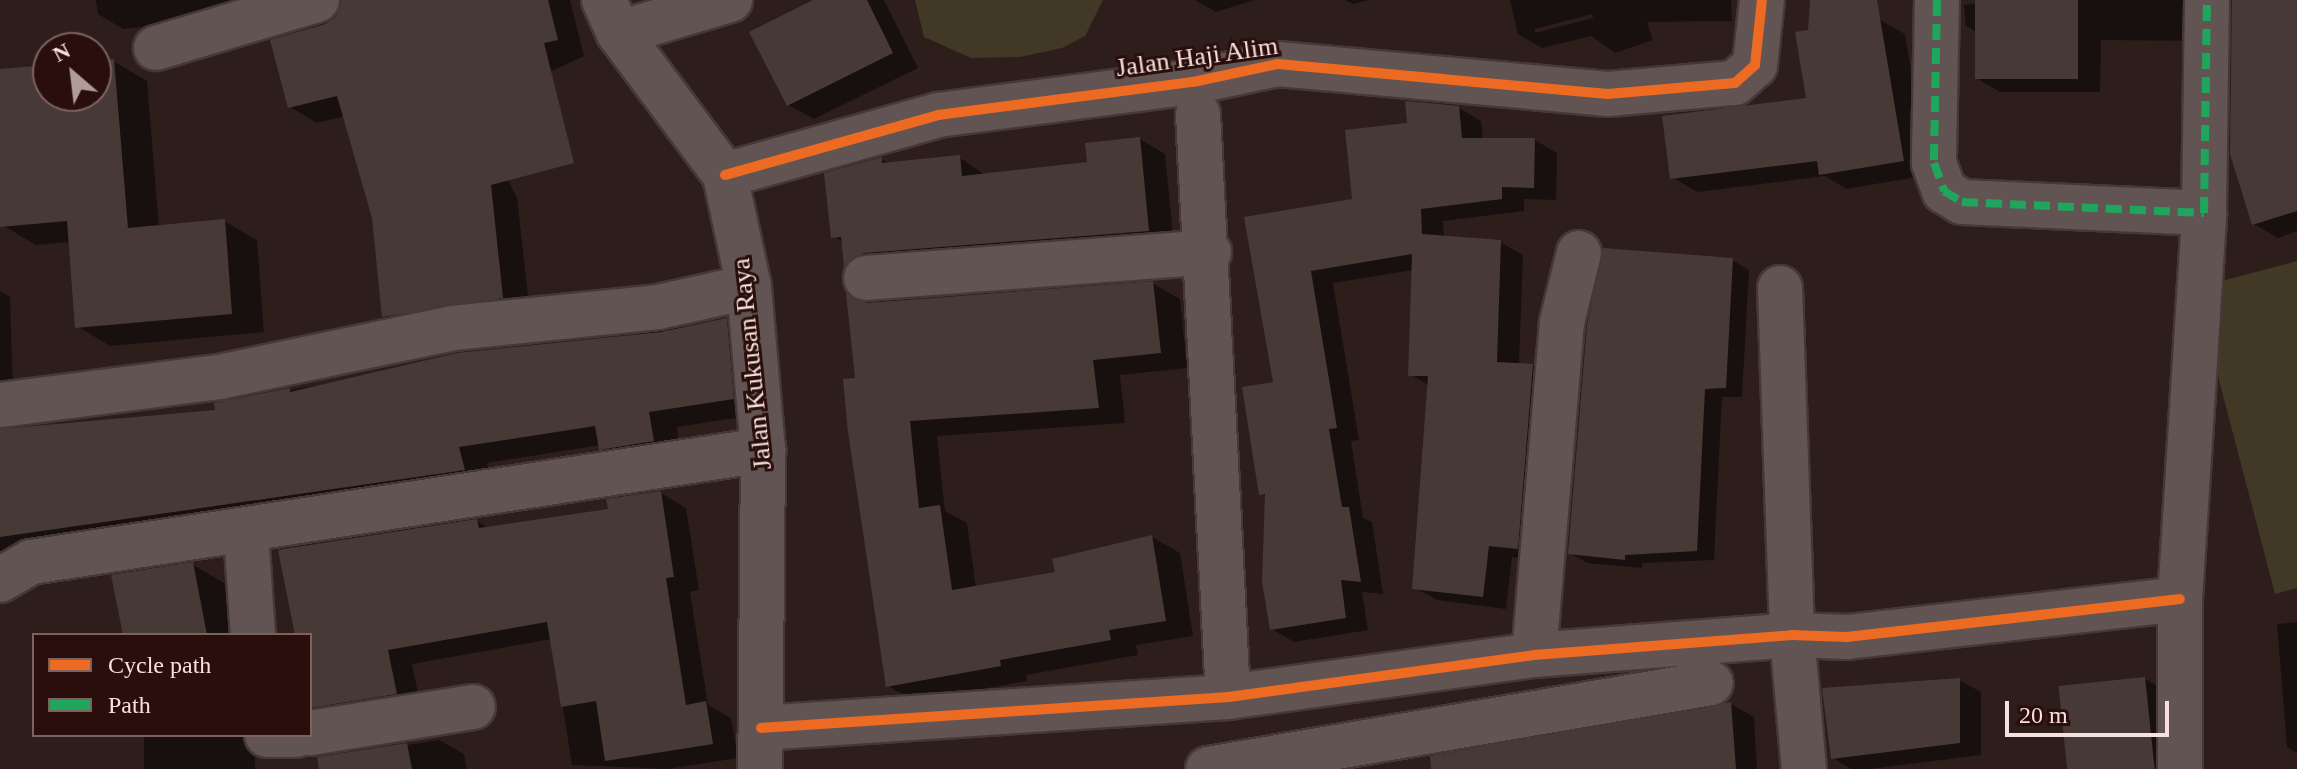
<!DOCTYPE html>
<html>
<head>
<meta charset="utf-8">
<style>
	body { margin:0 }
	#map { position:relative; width:2297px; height:769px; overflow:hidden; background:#2d1e1c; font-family:"Times New Roman",serif }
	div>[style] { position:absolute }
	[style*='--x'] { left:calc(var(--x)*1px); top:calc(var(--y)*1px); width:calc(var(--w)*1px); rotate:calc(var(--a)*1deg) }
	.green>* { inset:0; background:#413926 }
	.shadow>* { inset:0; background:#0007; transform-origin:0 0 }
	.building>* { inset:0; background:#473a36; transform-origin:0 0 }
	.roads { filter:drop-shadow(2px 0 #463837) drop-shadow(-2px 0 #463837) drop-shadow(0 2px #463837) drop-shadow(0 -2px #463837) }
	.minor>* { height:44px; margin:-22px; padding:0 22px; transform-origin:22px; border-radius:22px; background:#615452 }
	.quiet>* { height:8px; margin-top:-4px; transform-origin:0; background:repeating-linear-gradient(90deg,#20a55d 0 16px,transparent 0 24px) }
	.cycleway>* { height:10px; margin:-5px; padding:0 5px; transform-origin:5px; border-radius:5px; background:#ed6a23 }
	span { translate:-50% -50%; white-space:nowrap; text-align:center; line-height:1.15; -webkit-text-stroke:6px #2a0e0b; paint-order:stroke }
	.street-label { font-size:26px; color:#f6e1de }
	.legend { position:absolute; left:32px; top:633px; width:280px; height:104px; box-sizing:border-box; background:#2a0e0b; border:2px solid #7c625f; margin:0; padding:10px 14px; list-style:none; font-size:24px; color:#f6e1de }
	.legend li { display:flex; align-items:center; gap:16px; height:40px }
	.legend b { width:40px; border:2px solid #7c625f }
	.north { position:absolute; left:32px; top:32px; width:80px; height:80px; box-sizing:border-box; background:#2a0e0b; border:2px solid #7c625f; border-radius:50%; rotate:332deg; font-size:22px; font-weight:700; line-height:32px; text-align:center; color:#f6e1de }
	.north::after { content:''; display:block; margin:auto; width:28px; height:36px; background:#b09d9a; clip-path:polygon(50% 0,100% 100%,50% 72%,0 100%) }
	.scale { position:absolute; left:2005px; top:701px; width:164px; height:36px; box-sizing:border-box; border:4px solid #f6e1de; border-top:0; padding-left:10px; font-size:24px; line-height:28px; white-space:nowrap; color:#f6e1de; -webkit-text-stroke:6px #2a0e0b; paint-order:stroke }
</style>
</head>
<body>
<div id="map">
	<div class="green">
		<i style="clip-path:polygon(915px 0,1103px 0,1085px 36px,1062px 48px,1020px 57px,971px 58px,924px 37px)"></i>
		<i style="clip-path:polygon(2297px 261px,2297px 588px,2275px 594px,2195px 288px)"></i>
	</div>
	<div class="shadow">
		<i style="clip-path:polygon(96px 0,231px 0,233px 18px,123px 29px,98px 14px)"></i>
		<i style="clip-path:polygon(341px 0,570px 0,584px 56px,472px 108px,517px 198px,530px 313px,411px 332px,384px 316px,374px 217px,345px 116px,317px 123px,290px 107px,273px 41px,336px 19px)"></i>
		<i style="clip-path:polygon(818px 0,884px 0,918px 68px,814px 119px,788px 105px)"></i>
		<i style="clip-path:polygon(1195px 0,1254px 0,1216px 12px)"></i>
		<i style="clip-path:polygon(1345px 0,1369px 0,1353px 4px)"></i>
		<i style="clip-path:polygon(evenodd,1510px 0,1731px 0,1732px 21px,1647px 22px,1653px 40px,1615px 53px,1591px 36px,1542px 48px,1518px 34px,1510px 0,1592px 14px,1593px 18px,1535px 33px,1535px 29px,1592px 14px)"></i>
		<i style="clip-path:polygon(1997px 0,2210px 0,2205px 41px,2101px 40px,2100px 92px,2000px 92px,1976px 78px,1977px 32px,1966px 26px,1964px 5px)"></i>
		<i style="clip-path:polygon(2234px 0,2297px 0,2297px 231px,2278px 238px,2254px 224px)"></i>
		<i style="clip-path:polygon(1880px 20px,1905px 34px,1928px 175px,1846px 189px,1825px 176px,1697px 192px,1672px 177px,1808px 100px)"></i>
		<i style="clip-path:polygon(113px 61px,147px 81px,159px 227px,224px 221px,257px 240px,264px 332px,110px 346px,77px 326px,70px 242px,36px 245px,2px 225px,0 71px,48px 67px,48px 96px,96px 96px,96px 63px)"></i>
		<i style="clip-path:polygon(1459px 108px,1481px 121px,1483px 140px,1535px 140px,1557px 153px,1556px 200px,1524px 199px,1524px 211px,1443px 221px,1444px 238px,1500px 242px,1523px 255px,1519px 365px,1533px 366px,1555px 379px,1540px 560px,1512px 557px,1506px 609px,1437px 600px,1414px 587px,1430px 386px,1410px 374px,1413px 270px,1333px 283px,1359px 440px,1351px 441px,1363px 518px,1372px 522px,1383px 594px,1362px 592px,1368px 630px,1294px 642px,1272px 629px,1267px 497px,1261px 493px,1276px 384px,1246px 219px,1354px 201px,1409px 125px)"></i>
		<i style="clip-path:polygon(1140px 139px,1165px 154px,1174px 245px,891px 266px,866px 252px,870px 280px,846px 266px,843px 242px,833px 236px,881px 159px,891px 164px,959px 157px,985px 175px,1089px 164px)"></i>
		<i style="clip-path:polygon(1732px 260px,1749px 270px,1742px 397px,1722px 397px,1714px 560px,1642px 563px,1642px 568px,1587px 563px,1570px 553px)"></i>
		<i style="clip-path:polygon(1152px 283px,1180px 299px,1187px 368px,1120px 375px,1125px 423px,937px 436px,945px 511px,967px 523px,976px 588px,1057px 574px,1152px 537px,1180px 553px,1193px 636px,1136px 645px,1138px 655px,1026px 675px,1027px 681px,915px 701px,888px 686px,857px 380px,868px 305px)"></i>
		<i style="clip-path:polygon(0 291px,10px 297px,13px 392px,0 393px)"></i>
		<i style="clip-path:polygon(726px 320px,754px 336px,761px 414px,677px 427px,681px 457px,629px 465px,600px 445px,487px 463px,492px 486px,80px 549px,0 554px,0 432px,217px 412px,289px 390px)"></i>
		<i style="clip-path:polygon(661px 493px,686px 508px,699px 590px,690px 592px,708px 705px,731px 718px,738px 758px,667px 769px,572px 765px,552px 639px,412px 664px,421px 708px,337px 721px,312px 706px,310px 635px,297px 635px,477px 521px,490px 529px,610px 510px)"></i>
		<i style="clip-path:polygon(193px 565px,226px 584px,236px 635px,125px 635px)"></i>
		<i style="clip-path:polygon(2297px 622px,2297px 753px,2287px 747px,2277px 624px)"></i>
		<i style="clip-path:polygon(2145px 679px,2178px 699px,2186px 769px,2070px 769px)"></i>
		<i style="clip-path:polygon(1959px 680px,1981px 692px,1981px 755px,1870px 769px,1851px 769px,1833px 758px)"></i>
		<i style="clip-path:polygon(1731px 704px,1754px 717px,1757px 769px,1496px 769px)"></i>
		<i style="left:144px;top:735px;width:111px;height:35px"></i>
		<i style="clip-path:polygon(439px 740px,464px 754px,467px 769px,321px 769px,320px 759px)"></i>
	</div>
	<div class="building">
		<i style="clip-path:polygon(341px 0,548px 0,558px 40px,544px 43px,574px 163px,491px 185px,503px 298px,382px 317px,372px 218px,337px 96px,288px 108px,270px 40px,325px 24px,336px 17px)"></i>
		<i style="clip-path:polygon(813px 0,867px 0,893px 53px,787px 106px,749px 32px)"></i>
		<i style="clip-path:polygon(1810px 0,1877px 0,1904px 161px,1819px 175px,1817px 161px,1670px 179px,1662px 116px,1806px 98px,1795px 32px,1808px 30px)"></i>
		<i style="left:1975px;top:0;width:103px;height:79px"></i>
		<i style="clip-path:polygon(2232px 0,2297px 0,2297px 211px,2252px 225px,2230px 154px)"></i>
		<i style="clip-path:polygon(114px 59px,128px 228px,225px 219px,232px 314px,75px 328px,67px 221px,0 227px,0 69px,48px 65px,48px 96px,96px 96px,96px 61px)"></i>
		<i style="clip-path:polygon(1405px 101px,1459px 106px,1462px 138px,1535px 138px,1534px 188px,1502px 187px,1502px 199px,1421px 209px,1422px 234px,1501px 240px,1497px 362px,1533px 364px,1518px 549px,1489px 546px,1483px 597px,1412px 589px,1428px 376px,1408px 376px,1412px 254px,1311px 271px,1337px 428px,1329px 429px,1342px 507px,1349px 507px,1361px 582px,1341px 580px,1346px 618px,1270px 630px,1262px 582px,1265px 494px,1259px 495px,1242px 387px,1273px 382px,1244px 217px,1352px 199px,1345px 130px,1407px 123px)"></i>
		<i style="clip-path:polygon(1140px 137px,1149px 231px,864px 253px,844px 267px,841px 237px,831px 238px,824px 173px,882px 157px,882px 163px,960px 155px,962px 176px,1087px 162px,1085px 143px)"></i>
		<i style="clip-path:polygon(1603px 248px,1733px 258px,1726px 388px,1705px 389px,1697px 551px,1625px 555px,1625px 560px,1568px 554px,1587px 326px)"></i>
		<i style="clip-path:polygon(1153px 281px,1161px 353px,1093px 360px,1099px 408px,910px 421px,919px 508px,940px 505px,952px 590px,1055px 572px,1052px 559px,1152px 535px,1166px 621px,1109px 630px,1111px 640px,1000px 660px,1001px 666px,886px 687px,848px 432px,843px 379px,855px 378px,846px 293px,868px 303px)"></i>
		<i style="clip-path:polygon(727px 318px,734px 399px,649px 412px,654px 441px,599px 450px,595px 426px,459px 447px,465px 470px,0 537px,0 429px,215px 410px,214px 403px,290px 388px,290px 392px,457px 353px,661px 332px)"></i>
		<i style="clip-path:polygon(661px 491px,674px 577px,666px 578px,686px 705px,706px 701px,713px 744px,605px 761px,596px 701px,561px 707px,547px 622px,388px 650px,397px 694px,310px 708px,310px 635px,295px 635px,278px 550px,477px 519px,479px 528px,608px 509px,606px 499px)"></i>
		<i style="clip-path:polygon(193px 562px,207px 635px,123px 635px,111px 575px)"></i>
		<i style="left:2145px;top:677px;width:93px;height:87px;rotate:84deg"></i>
		<i style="clip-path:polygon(1960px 678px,1960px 743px,1831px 759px,1822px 688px)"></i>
		<i style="clip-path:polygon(1731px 702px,1736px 769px,1431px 769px,1430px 756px)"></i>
		<i style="clip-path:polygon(407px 743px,412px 769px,319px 769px,317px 757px)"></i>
	</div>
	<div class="roads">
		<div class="minor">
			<i style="--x:604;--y:0;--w:36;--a:66"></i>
			<i style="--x:619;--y:33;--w:177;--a:53.3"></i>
			<i style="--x:725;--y:175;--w:115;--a:77.9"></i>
			<i style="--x:749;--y:287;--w:164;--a:85.1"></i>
			<i style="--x:763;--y:450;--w:319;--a:90.5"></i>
			<i style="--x:1937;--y:0;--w:163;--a:91.1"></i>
			<i style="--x:1934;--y:163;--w:30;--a:70"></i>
			<i style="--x:1944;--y:191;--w:21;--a:31"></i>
			<i style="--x:1962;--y:202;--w:242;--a:2.6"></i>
			<i style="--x:619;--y:33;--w:116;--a:-16.6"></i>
			<i style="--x:156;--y:48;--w:168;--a:-16.6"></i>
			<i style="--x:1198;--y:114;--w:584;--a:87.05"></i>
			<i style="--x:725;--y:175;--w:221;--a:-15.7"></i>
			<i style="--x:938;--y:115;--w:257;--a:-7.4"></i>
			<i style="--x:1193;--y:82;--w:87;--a:-12"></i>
			<i style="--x:1278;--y:64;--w:331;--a:5.2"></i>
			<i style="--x:1608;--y:94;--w:127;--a:-5"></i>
			<i style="--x:1735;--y:83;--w:27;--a:-42"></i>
			<i style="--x:1755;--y:65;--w:65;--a:-83.9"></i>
			<i style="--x:866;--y:278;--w:344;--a:-4.3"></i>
			<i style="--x:1780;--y:288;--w:347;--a:88"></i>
			<i style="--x:1792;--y:635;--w:135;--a:84.9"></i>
			<i style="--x:0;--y:405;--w:221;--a:-7.3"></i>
			<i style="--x:219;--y:377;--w:239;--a:-11.8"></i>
			<i style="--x:453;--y:328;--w:206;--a:-5.8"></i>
			<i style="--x:658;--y:307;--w:93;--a:-12.4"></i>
			<i style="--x:246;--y:533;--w:102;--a:86.1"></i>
			<i style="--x:0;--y:580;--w:36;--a:-30"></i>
			<i style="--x:31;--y:562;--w:741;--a:-8.7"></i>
			<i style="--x:1534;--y:655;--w:334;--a:-85.2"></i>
			<i style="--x:1562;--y:322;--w:71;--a:-76.2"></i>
			<i style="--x:761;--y:728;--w:468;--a:-3.8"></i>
			<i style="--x:1228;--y:697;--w:309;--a:-7.8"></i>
			<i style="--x:1534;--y:655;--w:259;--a:-4.4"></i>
			<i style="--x:1792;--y:635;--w:55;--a:2.1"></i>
			<i style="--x:1847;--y:637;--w:335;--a:-6.5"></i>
			<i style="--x:310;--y:733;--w:165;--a:-9.1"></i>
			<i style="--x:267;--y:735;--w:29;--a:0"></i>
			<i style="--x:1208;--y:769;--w:510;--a:-9.7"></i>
			<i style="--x:2180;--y:769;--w:170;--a:-90"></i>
			<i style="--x:2180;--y:599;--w:387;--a:-86.4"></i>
			<i style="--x:2204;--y:213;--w:213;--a:-89.2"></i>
		</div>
	</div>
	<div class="quiet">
		<i style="--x:1937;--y:0;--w:163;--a:91.1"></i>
		<i style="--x:1934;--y:163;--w:30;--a:70"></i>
		<i style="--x:1944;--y:191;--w:21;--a:31"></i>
		<i style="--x:1962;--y:202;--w:242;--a:2.6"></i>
		<i style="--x:2204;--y:213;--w:213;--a:-89.2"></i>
	</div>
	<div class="cycleway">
		<i style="--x:725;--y:175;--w:221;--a:-15.7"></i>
		<i style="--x:938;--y:115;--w:257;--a:-7.4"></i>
		<i style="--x:1193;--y:82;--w:87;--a:-12"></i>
		<i style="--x:1278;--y:64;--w:331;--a:5.2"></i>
		<i style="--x:1608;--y:94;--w:127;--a:-5"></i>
		<i style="--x:1735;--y:83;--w:27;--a:-42"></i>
		<i style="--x:1755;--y:65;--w:65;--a:-83.9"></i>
		<i style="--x:761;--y:728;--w:468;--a:-3.8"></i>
		<i style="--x:1228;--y:697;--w:309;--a:-7.8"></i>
		<i style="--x:1534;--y:655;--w:259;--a:-4.4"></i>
		<i style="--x:1792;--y:635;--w:55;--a:2.1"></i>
		<i style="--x:1847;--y:637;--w:335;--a:-6.5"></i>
	</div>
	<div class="street-label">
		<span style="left:1197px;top:57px;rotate:-8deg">Jalan Haji Alim</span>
		<span style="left:752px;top:364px;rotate:-96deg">Jalan Kukusan Raya</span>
	</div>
	<ul class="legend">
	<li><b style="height:10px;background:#ed6a23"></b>Cycle path</li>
	<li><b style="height:10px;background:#20a55d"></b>Path</li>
	</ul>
	<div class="north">N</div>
	<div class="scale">20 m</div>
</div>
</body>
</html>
